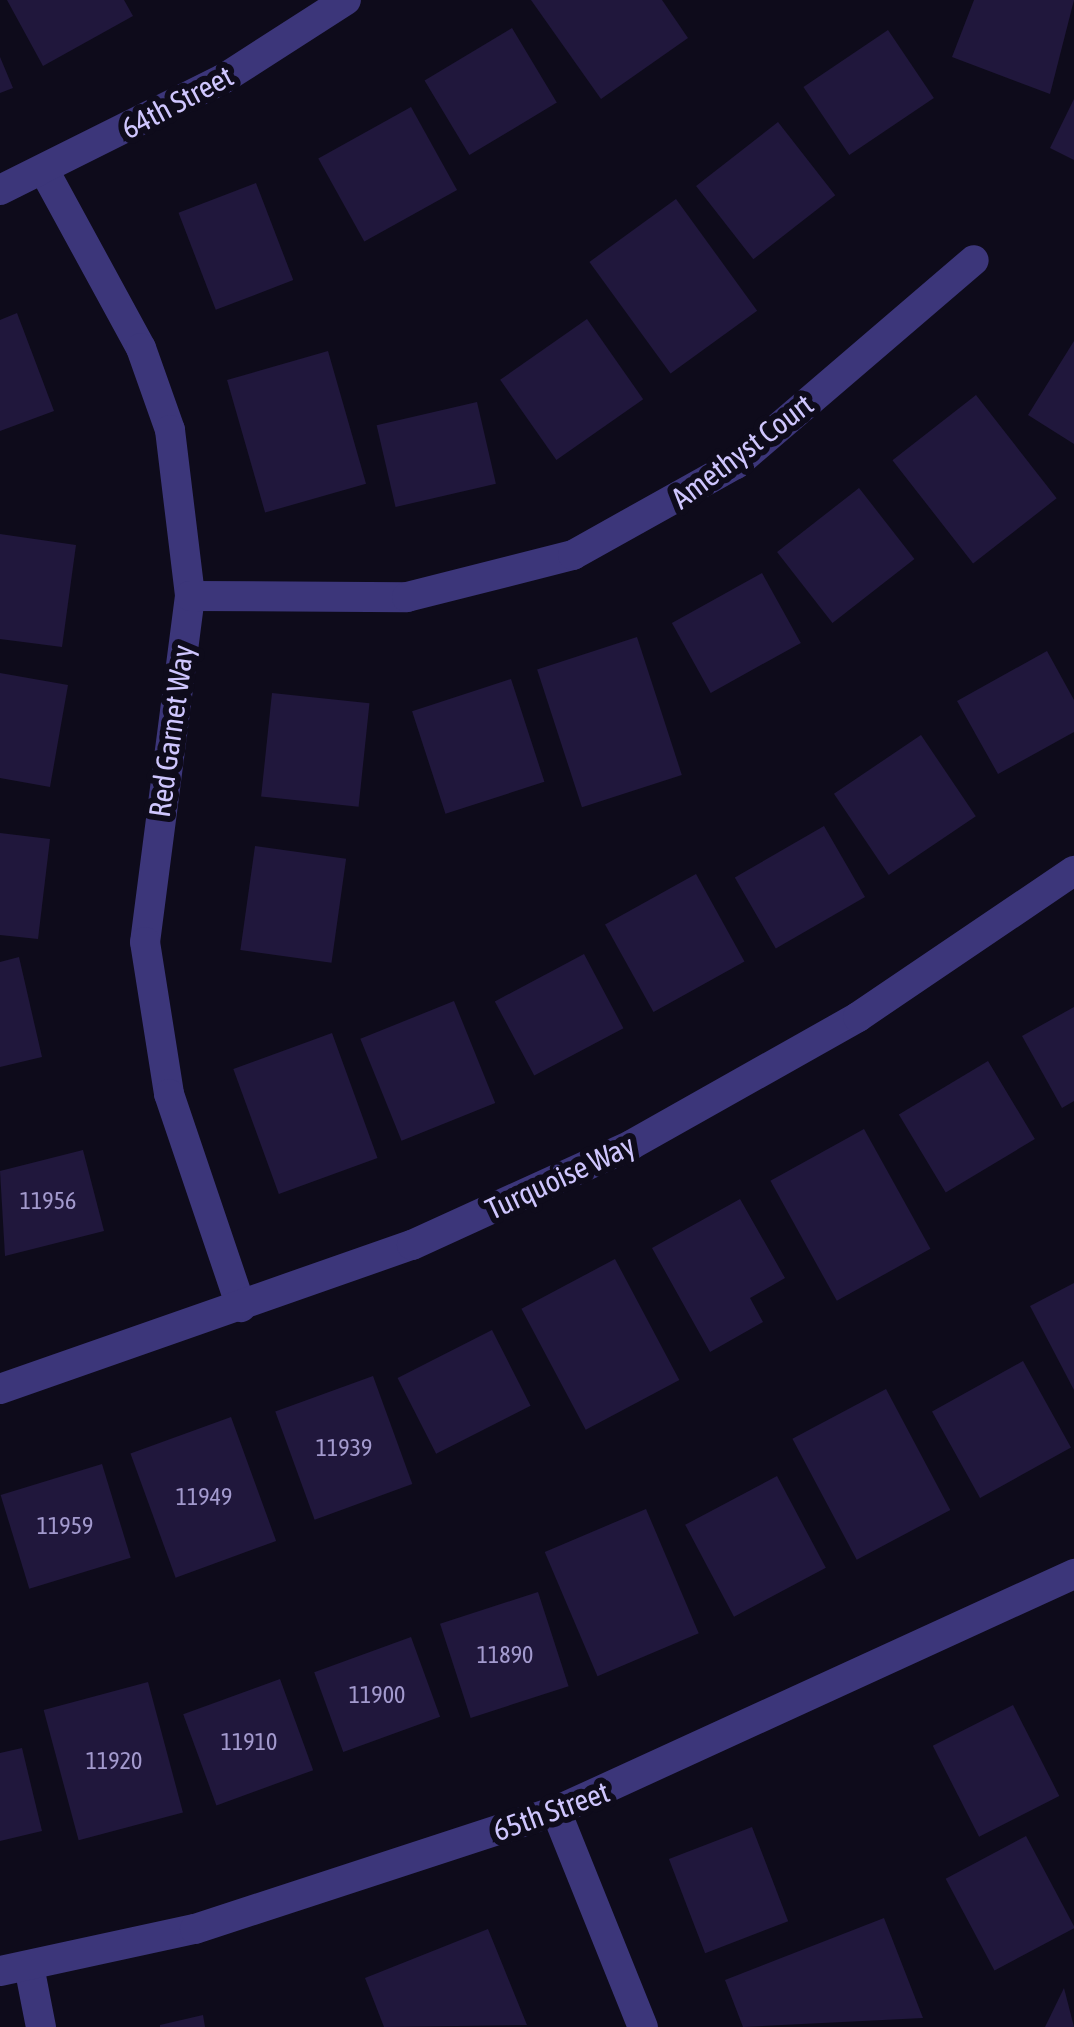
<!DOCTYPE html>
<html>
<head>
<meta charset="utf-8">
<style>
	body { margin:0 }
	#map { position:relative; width:1074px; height:2027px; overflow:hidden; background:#0e0b1b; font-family:"Asap Condensed",sans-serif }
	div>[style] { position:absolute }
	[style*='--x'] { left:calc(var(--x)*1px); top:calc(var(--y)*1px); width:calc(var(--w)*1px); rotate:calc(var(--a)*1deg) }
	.building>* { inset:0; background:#20173c; transform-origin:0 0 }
	.minor>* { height:30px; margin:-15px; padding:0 15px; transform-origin:15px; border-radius:15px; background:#3c367a }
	span { translate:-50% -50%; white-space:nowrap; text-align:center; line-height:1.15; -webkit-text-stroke:12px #0e0b1b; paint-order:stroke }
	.number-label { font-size:24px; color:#a39ace }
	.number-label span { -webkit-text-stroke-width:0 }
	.street-label { font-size:30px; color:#cfc6fe }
</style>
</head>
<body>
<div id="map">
	<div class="building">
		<i style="clip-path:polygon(7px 0,124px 0,133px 16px,43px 66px)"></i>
		<i style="clip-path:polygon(531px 0,662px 0,688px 38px,601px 99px)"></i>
		<i style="clip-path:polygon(974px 0,1074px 0,1050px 94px,952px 57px)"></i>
		<i style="left:512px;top:28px;width:87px;height:102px;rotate:59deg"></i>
		<i style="left:888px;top:30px;width:82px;height:102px;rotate:56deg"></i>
		<i style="clip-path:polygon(0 57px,13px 88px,0 93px)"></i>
		<i style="clip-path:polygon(1074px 99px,1074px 160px,1050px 148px)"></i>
		<i style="left:411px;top:107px;width:95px;height:106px;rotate:61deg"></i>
		<i style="left:778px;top:122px;width:93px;height:104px;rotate:52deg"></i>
		<i style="left:256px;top:183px;width:104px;height:83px;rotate:69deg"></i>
		<i style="left:676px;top:199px;width:138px;height:107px;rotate:54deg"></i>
		<i style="clip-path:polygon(17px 313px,54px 411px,0 431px,0 320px)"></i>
		<i style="left:587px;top:319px;width:98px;height:106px;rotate:55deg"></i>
		<i style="clip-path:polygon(1074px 341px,1074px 444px,1028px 415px)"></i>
		<i style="left:328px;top:351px;width:138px;height:105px;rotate:74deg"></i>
		<i style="left:976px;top:395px;width:131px;height:106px;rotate:52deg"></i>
		<i style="left:477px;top:402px;width:84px;height:103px;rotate:77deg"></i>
		<i style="left:859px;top:488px;width:90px;height:104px;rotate:52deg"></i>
		<i style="clip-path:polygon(0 534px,76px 545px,62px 647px,0 639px)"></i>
		<i style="left:762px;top:573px;width:80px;height:103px;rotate:61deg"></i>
		<i style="left:637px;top:637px;width:145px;height:105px;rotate:72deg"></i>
		<i style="clip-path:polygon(1047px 651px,1074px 700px,1074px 732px,998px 774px,957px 701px)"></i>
		<i style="clip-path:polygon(0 673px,68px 685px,50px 787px,0 778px)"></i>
		<i style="left:511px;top:679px;width:108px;height:104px;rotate:72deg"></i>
		<i style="left:272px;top:693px;width:98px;height:104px;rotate:6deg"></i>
		<i style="left:921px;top:735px;width:98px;height:105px;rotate:56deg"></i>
		<i style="left:824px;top:826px;width:82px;height:103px;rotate:60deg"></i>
		<i style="clip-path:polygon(0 833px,50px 839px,38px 939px,0 935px)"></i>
		<i style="left:255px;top:846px;width:92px;height:105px;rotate:8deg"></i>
		<i style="left:696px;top:874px;width:100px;height:104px;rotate:61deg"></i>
		<i style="left:584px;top:954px;width:84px;height:101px;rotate:62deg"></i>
		<i style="clip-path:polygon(19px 957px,42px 1057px,0 1067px,0 962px)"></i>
		<i style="left:454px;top:1001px;width:110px;height:101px;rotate:68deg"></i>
		<i style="clip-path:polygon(1074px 1007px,1074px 1101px,1062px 1108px,1022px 1036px)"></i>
		<i style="left:332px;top:1033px;width:133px;height:105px;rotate:70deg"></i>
		<i style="left:988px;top:1061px;width:91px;height:104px;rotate:59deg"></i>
		<i style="left:864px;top:1129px;width:137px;height:107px;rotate:61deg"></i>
		<i style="clip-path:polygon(83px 1150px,104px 1231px,5px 1256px,0 1171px)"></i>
		<i style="clip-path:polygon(740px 1199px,785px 1278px,750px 1298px,763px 1322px,710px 1352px,652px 1248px)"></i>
		<i style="left:615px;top:1259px;width:137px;height:106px;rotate:62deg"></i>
		<i style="clip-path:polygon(1074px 1283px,1074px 1390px,1030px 1306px)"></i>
		<i style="left:492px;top:1330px;width:85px;height:106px;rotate:63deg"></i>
		<i style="left:1023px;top:1361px;width:99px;height:104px;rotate:61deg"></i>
		<i style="left:373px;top:1376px;width:115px;height:104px;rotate:70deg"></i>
		<i style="left:886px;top:1389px;width:137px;height:106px;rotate:62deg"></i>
		<i style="left:231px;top:1417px;width:132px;height:107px;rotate:70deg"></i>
		<i style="left:102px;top:1464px;width:98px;height:106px;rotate:73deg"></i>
		<i style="left:777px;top:1476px;width:104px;height:104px;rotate:62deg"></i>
		<i style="left:646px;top:1509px;width:135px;height:110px;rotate:67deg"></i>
		<i style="left:538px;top:1592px;width:99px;height:103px;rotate:72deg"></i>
		<i style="left:411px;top:1637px;width:85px;height:103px;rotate:70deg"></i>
		<i style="left:280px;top:1679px;width:97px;height:103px;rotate:70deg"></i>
		<i style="left:148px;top:1682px;width:135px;height:108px;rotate:75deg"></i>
		<i style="left:1013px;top:1705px;width:102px;height:90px;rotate:63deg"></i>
		<i style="clip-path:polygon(22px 1748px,42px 1831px,0 1841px,0 1753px)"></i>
		<i style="left:752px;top:1827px;width:101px;height:89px;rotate:69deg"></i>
		<i style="left:1026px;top:1836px;width:104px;height:91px;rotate:62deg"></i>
		<i style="clip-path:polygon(884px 1918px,923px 2018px,743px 2027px,725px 1980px)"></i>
		<i style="clip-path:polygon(488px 1929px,527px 2025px,384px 2027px,365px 1978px)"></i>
		<i style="clip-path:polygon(1064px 1988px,1074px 2027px,1045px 2027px)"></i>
		<i style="clip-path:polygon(203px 2015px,205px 2027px,160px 2027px,160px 2025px)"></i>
	</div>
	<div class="minor">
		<i style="--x:45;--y:172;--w:200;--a:61.4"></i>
		<i style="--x:141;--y:348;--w:87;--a:70.5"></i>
		<i style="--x:170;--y:430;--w:167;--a:83.1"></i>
		<i style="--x:190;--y:596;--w:349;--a:97.4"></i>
		<i style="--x:145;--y:942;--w:154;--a:81"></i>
		<i style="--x:169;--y:1094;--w:225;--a:71.3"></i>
		<i style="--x:0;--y:190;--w:249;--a:-26.5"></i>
		<i style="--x:223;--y:79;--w:146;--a:-32.7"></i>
		<i style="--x:190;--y:596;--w:217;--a:0.3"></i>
		<i style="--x:407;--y:597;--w:171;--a:-14.2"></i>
		<i style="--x:573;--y:555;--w:187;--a:-29.2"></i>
		<i style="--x:736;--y:464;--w:313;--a:-40.6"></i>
		<i style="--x:0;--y:1389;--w:436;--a:-19.3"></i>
		<i style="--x:412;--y:1245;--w:241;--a:-24.5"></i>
		<i style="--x:631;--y:1145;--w:261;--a:-29.4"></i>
		<i style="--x:858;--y:1017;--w:261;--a:-34.1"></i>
		<i style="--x:556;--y:1811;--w:233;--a:68.1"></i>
		<i style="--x:29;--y:1966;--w:62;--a:78.9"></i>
		<i style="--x:0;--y:1971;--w:199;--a:-12.2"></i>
		<i style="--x:195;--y:1929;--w:380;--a:-18.1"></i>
		<i style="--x:556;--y:1811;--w:570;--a:-24.59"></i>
	</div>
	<div class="number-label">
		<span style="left:48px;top:1201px">11956</span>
		<span style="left:344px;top:1448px">11939</span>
		<span style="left:204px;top:1497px">11949</span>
		<span style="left:65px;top:1526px">11959</span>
		<span style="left:505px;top:1655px">11890</span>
		<span style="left:377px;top:1695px">11900</span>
		<span style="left:249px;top:1742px">11910</span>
		<span style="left:114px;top:1761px">11920</span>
	</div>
	<div class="street-label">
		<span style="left:177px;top:102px;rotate:-28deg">64th Street</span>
		<span style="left:742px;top:451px;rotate:-37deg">Amethyst Court</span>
		<span style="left:171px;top:731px;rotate:-82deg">Red Garnet Way</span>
		<span style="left:560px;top:1177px;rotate:-25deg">Turquoise Way</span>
		<span style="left:551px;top:1811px;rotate:-20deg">65th Street</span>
	</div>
</div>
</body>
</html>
